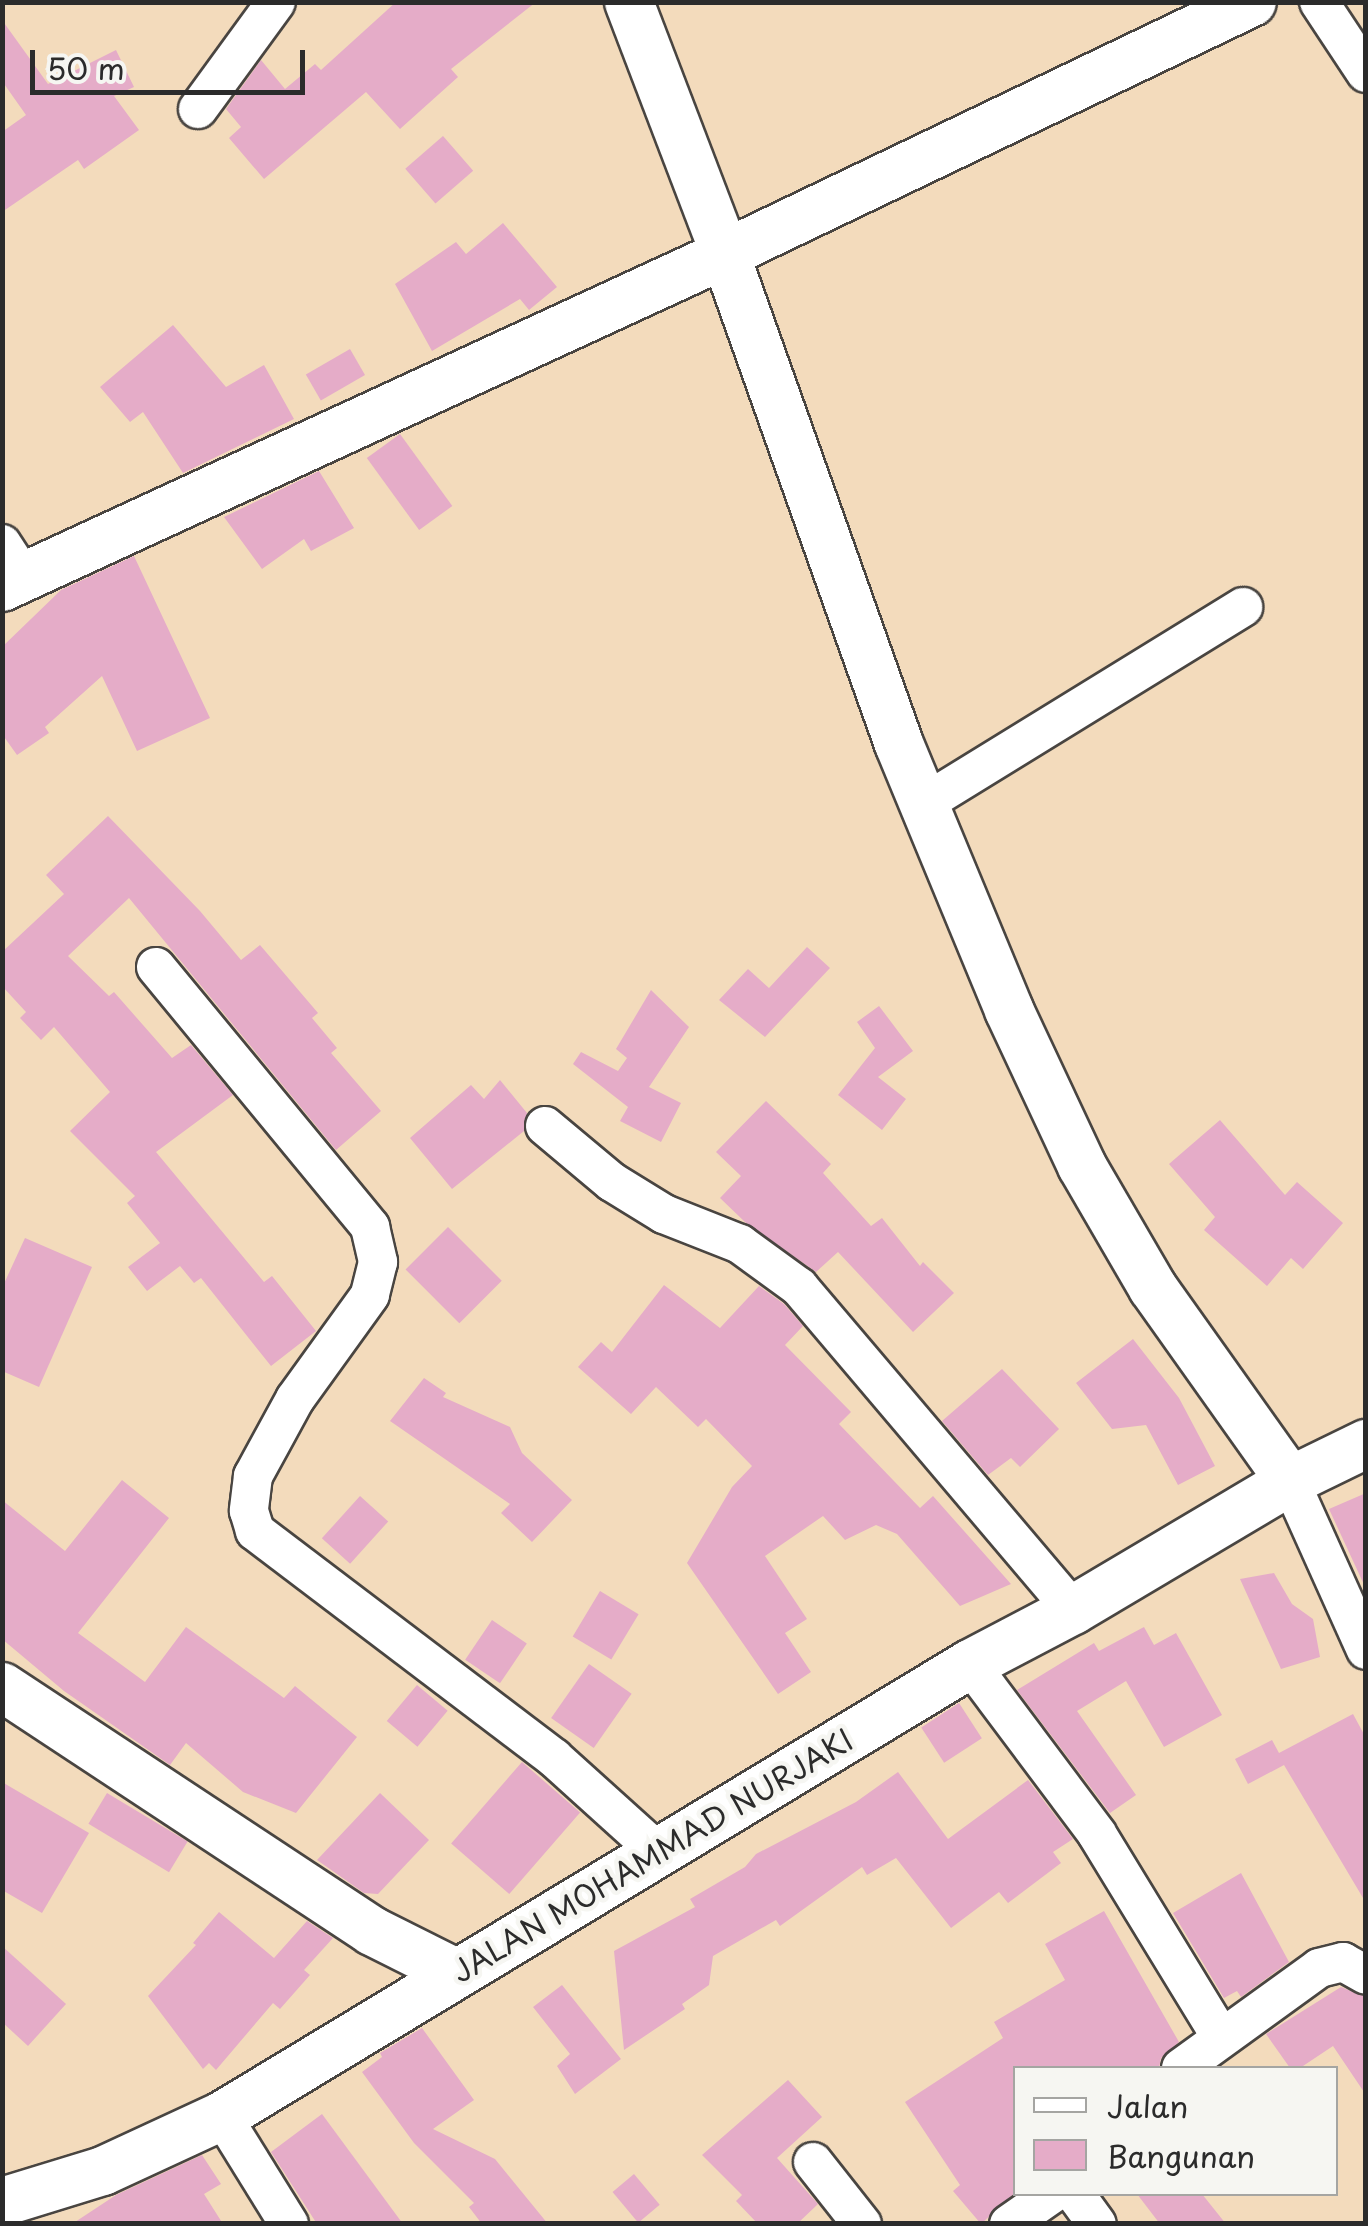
<!DOCTYPE html>
<html>
<head>
<meta charset="utf-8">
<style>
	body { margin:0 }
	#map { position:relative; width:1368px; height:2226px; overflow:hidden; background:#f3dbbc; font-family:"Playpen Sans",sans-serif }
	div>[style] { position:absolute }
	[style*='--x'] { left:calc(var(--x)*1px); top:calc(var(--y)*1px); width:calc(var(--w)*1px); rotate:calc(var(--a)*1deg) }
	.building>* { inset:0; background:#e5acc8; transform-origin:0 0 }
	.roads { filter:drop-shadow(2px 0 #494541) drop-shadow(-2px 0 #494541) drop-shadow(0 2px #494541) drop-shadow(0 -2px #494541) }
	.minor>* { height:38px; margin:-19px; padding:0 19px; transform-origin:19px; border-radius:19px; background:#fff }
	.tertiary>* { height:48px; margin:-24px; padding:0 24px; transform-origin:24px; border-radius:24px; background:#fff }
	span { translate:-50% -50%; white-space:nowrap; text-align:center; line-height:1.15; -webkit-text-stroke:9px #f6f6f2; paint-order:stroke }
	.street-label { font-size:30px; color:#2b2b2b }
	.frame { position:absolute; inset:0; border:5px solid #2b2b2b; pointer-events:none }
	.legend { position:absolute; left:1013px; top:2066px; width:325px; height:130px; box-sizing:border-box; background:#f6f6f2; border:2px solid #a5a5a2; margin:0; padding:12px 18px; list-style:none; font-size:30px; color:#2b2b2b }
	.legend li { display:flex; align-items:center; gap:20px; height:50px }
	.legend b { width:50px; border:2px solid #a5a5a2 }
	.scale { position:absolute; left:30px; top:50px; width:275px; height:45px; box-sizing:border-box; border:5px solid #2b2b2b; border-top:0; padding-left:12px; font-size:30px; line-height:35px; white-space:nowrap; color:#2b2b2b; -webkit-text-stroke:8px #f6f6f2; paint-order:stroke }
</style>
</head>
<body>
<div id="map">
	<div class="building">
		<i style="clip-path:polygon(396px 2px,536px 2px,451px 69px,458px 77px,400px 129px,366px 92px,264px 179px,229px 138px,241px 127px,226px 109px,261px 60px,285px 89px,315px 64px,321px 70px)"></i>
		<i style="clip-path:polygon(2px 20px,48px 84px,116px 50px,134px 87px,114px 96px,139px 130px,84px 169px,78px 160px,2px 212px,2px 132px,26px 115px,2px 81px)"></i>
		<i style="left:443px;top:136px;width:46px;height:50px;rotate:49deg"></i>
		<i style="clip-path:polygon(503px 223px,557px 287px,529px 310px,520px 299px,432px 351px,395px 284px,456px 242px,466px 254px)"></i>
		<i style="clip-path:polygon(173px 325px,226px 387px,264px 365px,294px 419px,183px 473px,143px 412px,130px 422px,100px 387px)"></i>
		<i style="left:350px;top:349px;width:30px;height:51px;rotate:60deg"></i>
		<i style="left:400px;top:434px;width:89px;height:41px;rotate:54deg"></i>
		<i style="clip-path:polygon(319px 471px,354px 528px,311px 551px,304px 539px,262px 569px,224px 517px)"></i>
		<i style="clip-path:polygon(134px 556px,210px 718px,137px 751px,102px 676px,45px 727px,49px 733px,17px 755px,2px 734px,2px 647px,61px 590px)"></i>
		<i style="clip-path:polygon(108px 816px,200px 911px,241px 960px,260px 945px,318px 1013px,312px 1018px,337px 1048px,331px 1053px,381px 1111px,336px 1150px,129px 898px,68px 956px,109px 996px,114px 992px,172px 1058px,191px 1045px,233px 1095px,156px 1152px,264px 1282px,272px 1276px,316px 1331px,271px 1366px,201px 1278px,194px 1283px,180px 1266px,147px 1291px,128px 1267px,160px 1243px,127px 1203px,135px 1196px,70px 1131px,110px 1092px,54px 1027px,41px 1040px,20px 1018px,26px 1012px,2px 986px,2px 952px,64px 894px,46px 875px)"></i>
		<i style="clip-path:polygon(807px 947px,830px 968px,765px 1037px,719px 1000px,748px 969px,769px 988px)"></i>
		<i style="clip-path:polygon(651px 990px,689px 1027px,649px 1087px,681px 1103px,661px 1142px,620px 1121px,628px 1107px,573px 1064px,581px 1052px,618px 1071px,627px 1058px,616px 1049px)"></i>
		<i style="clip-path:polygon(879px 1006px,913px 1051px,878px 1077px,906px 1099px,882px 1130px,838px 1095px,875px 1048px,857px 1022px)"></i>
		<i style="clip-path:polygon(500px 1080px,527px 1113px,524px 1131px,452px 1189px,410px 1138px,471px 1085px,484px 1099px)"></i>
		<i style="clip-path:polygon(766px 1101px,831px 1164px,823px 1173px,871px 1226px,882px 1218px,920px 1266px,923px 1262px,954px 1293px,913px 1332px,838px 1252px,816px 1272px,745px 1222px,720px 1198px,741px 1176px,716px 1152px)"></i>
		<i style="clip-path:polygon(1220px 1120px,1285px 1195px,1297px 1182px,1343px 1223px,1303px 1269px,1291px 1258px,1267px 1286px,1204px 1230px,1215px 1217px,1169px 1164px)"></i>
		<i style="left:448px;top:1227px;width:76px;height:60px;rotate:45deg"></i>
		<i style="clip-path:polygon(25px 1238px,92px 1267px,39px 1387px,2px 1371px,2px 1288px)"></i>
		<i style="clip-path:polygon(664px 1285px,720px 1328px,759px 1286px,784px 1304px,803px 1326px,785px 1345px,851px 1412px,839px 1424px,920px 1508px,933px 1496px,1011px 1584px,960px 1606px,897px 1534px,876px 1525px,845px 1540px,823px 1516px,765px 1556px,807px 1619px,785px 1633px,811px 1672px,778px 1694px,687px 1563px,732px 1487px,752px 1466px,706px 1419px,698px 1427px,656px 1387px,631px 1414px,578px 1367px,601px 1342px,612px 1352px)"></i>
		<i style="clip-path:polygon(1133px 1339px,1179px 1398px,1215px 1466px,1178px 1485px,1146px 1425px,1112px 1429px,1076px 1383px)"></i>
		<i style="clip-path:polygon(1002px 1369px,1059px 1429px,1020px 1467px,1011px 1458px,988px 1475px,942px 1421px)"></i>
		<i style="clip-path:polygon(424px 1378px,446px 1393px,443px 1397px,510px 1427px,522px 1453px,572px 1500px,532px 1542px,501px 1513px,510px 1504px,390px 1421px)"></i>
		<i style="clip-path:polygon(122px 1480px,169px 1518px,78px 1633px,145px 1682px,186px 1627px,284px 1698px,295px 1686px,357px 1737px,296px 1813px,243px 1792px,186px 1743px,170px 1765px,64px 1691px,2px 1639px,2px 1500px,65px 1551px)"></i>
		<i style="clip-path:polygon(1366px 1493px,1366px 1589px,1329px 1509px)"></i>
		<i style="left:360px;top:1496px;width:38px;height:57px;rotate:42deg"></i>
		<i style="clip-path:polygon(1274px 1573px,1292px 1604px,1313px 1619px,1320px 1657px,1281px 1669px,1240px 1579px)"></i>
		<i style="left:600px;top:1591px;width:45px;height:53px;rotate:31deg"></i>
		<i style="left:492px;top:1620px;width:42px;height:48px;rotate:34deg"></i>
		<i style="clip-path:polygon(1144px 1627px,1154px 1645px,1176px 1633px,1222px 1715px,1164px 1747px,1126px 1681px,1077px 1711px,1136px 1795px,1110px 1813px,1017px 1690px,1094px 1643px,1099px 1651px)"></i>
		<i style="left:589px;top:1664px;width:52px;height:66px;rotate:35deg"></i>
		<i style="left:417px;top:1685px;width:40px;height:47px;rotate:40deg"></i>
		<i style="left:959px;top:1703px;width:42px;height:45px;rotate:57deg"></i>
		<i style="clip-path:polygon(1353px 1714px,1366px 1738px,1366px 1903px,1284px 1765px,1248px 1784px,1235px 1759px,1272px 1740px,1279px 1753px)"></i>
		<i style="left:522px;top:1762px;width:77px;height:108px;rotate:41deg"></i>
		<i style="clip-path:polygon(898px 1772px,948px 1839px,1028px 1780px,1073px 1839px,1053px 1852px,1061px 1863px,1008px 1903px,999px 1892px,951px 1928px,896px 1858px,867px 1875px,862px 1867px,780px 1926px,776px 1920px,713px 1956px,709px 1985px,682px 2004px,685px 2009px,624px 2050px,614px 1951px,695px 1907px,690px 1899px,745px 1867px,756px 1854px,856px 1802px)"></i>
		<i style="clip-path:polygon(2px 1782px,89px 1833px,42px 1913px,2px 1890px)"></i>
		<i style="left:107px;top:1793px;width:94px;height:36px;rotate:31deg"></i>
		<i style="clip-path:polygon(380px 1793px,429px 1840px,378px 1894px,364px 1893px,317px 1860px)"></i>
		<i style="clip-path:polygon(1241px 1873px,1289px 1962px,1241px 1997px,1237px 1991px,1224px 1998px,1173px 1913px)"></i>
		<i style="clip-path:polygon(1104px 1911px,1179px 2042px,1161px 2058px,1159px 2068px,1016px 2068px,1016px 2192px,981px 2224px,953px 2191px,960px 2185px,905px 2102px,1003px 2038px,994px 2022px,1065px 1980px,1045px 1944px)"></i>
		<i style="clip-path:polygon(219px 1912px,274px 1958px,307px 1921px,333px 1938px,304px 1970px,310px 1975px,280px 2009px,273px 2003px,216px 2070px,209px 2063px,203px 2069px,148px 1996px,196px 1945px,193px 1943px)"></i>
		<i style="clip-path:polygon(2px 1946px,66px 2004px,28px 2046px,2px 2022px)"></i>
		<i style="clip-path:polygon(562px 1985px,621px 2059px,575px 2094px,557px 2066px,570px 2054px,533px 2007px)"></i>
		<i style="clip-path:polygon(1341px 1987px,1366px 1997px,1366px 2095px,1333px 2046px,1300px 2068px,1290px 2068px,1266px 2034px)"></i>
		<i style="clip-path:polygon(422px 2028px,474px 2100px,433px 2129px,495px 2159px,548px 2224px,482px 2224px,469px 2207px,474px 2203px,414px 2143px,362px 2072px,382px 2057px,380px 2053px)"></i>
		<i style="clip-path:polygon(788px 2080px,822px 2117px,777px 2158px,818px 2204px,797px 2224px,758px 2224px,736px 2201px,742px 2195px,702px 2155px)"></i>
		<i style="clip-path:polygon(322px 2114px,403px 2224px,317px 2224px,271px 2152px)"></i>
		<i style="clip-path:polygon(202px 2155px,221px 2184px,204px 2194px,223px 2224px,72px 2224px,116px 2195px)"></i>
		<i style="left:634px;top:2174px;width:40px;height:28px;rotate:50deg"></i>
		<i style="clip-path:polygon(1137px 2194px,1202px 2194px,1226px 2224px,1160px 2224px)"></i>
	</div>
	<div class="roads">
		<div class="minor">
			<i style="--x:1319;--y:2;--w:85;--a:56.5"></i>
			<i style="--x:198;--y:109;--w:132;--a:-53.9"></i>
			<i style="--x:2;--y:544;--w:37;--a:57"></i>
			<i style="--x:923;--y:804;--w:376;--a:-31.6"></i>
			<i style="--x:156;--y:967;--w:337;--a:50.5"></i>
			<i style="--x:370;--y:1227;--w:36;--a:77"></i>
			<i style="--x:378;--y:1262;--w:34;--a:104"></i>
			<i style="--x:370;--y:1295;--w:128;--a:125.8"></i>
			<i style="--x:295;--y:1399;--w:88;--a:118.6"></i>
			<i style="--x:253;--y:1476;--w:35;--a:97"></i>
			<i style="--x:249;--y:1511;--w:21;--a:73"></i>
			<i style="--x:255;--y:1531;--w:375;--a:37.2"></i>
			<i style="--x:554;--y:1758;--w:142;--a:42.1"></i>
			<i style="--x:545;--y:1126;--w:87;--a:39.9"></i>
			<i style="--x:612;--y:1182;--w:61;--a:31.6"></i>
			<i style="--x:664;--y:1214;--w:82;--a:21.5"></i>
			<i style="--x:740;--y:1244;--w:73;--a:36.1"></i>
			<i style="--x:799;--y:1287;--w:424;--a:49.7"></i>
			<i style="--x:1290;--y:1481;--w:185;--a:65.8"></i>
			<i style="--x:970;--y:1664;--w:212;--a:53.2"></i>
			<i style="--x:1097;--y:1834;--w:238;--a:58.6"></i>
			<i style="--x:1181;--y:2068;--w:170;--a:-35.9"></i>
			<i style="--x:1319;--y:1968;--w:25;--a:-14"></i>
			<i style="--x:1343;--y:1962;--w:26;--a:29"></i>
			<i style="--x:222;--y:2116;--w:127;--a:58.2"></i>
			<i style="--x:813;--y:2162;--w:79;--a:51.7"></i>
			<i style="--x:1075;--y:2194;--w:37;--a:54"></i>
			<i style="--x:1009;--y:2224;--w:52;--a:-34.9"></i>
		</div>
		<div class="tertiary">
			<i style="--x:629;--y:2;--w:270;--a:69.1"></i>
			<i style="--x:725;--y:254;--w:520;--a:70.45"></i>
			<i style="--x:899;--y:744;--w:288;--a:67.5"></i>
			<i style="--x:1009;--y:1010;--w:172;--a:64.9"></i>
			<i style="--x:1082;--y:1166;--w:141;--a:59.8"></i>
			<i style="--x:1153;--y:1288;--w:237;--a:54.6"></i>
			<i style="--x:2;--y:587;--w:796;--a:-24.73"></i>
			<i style="--x:725;--y:254;--w:584;--a:-25.56"></i>
			<i style="--x:2;--y:1687;--w:443;--a:33.4"></i>
			<i style="--x:372;--y:1931;--w:92;--a:26.6"></i>
			<i style="--x:2;--y:2202;--w:106;--a:-17.1"></i>
			<i style="--x:103;--y:2171;--w:131;--a:-24.8"></i>
			<i style="--x:222;--y:2116;--w:874;--a:-31.14"></i>
			<i style="--x:970;--y:1664;--w:116;--a:-27.7"></i>
			<i style="--x:1073;--y:1610;--w:252;--a:-30.7"></i>
			<i style="--x:1290;--y:1481;--w:85;--a:-26"></i>
		</div>
	</div>
	<div class="street-label">
		<span style="left:652px;top:1855px;rotate:-31deg">JALAN MOHAMMAD NURJAKI</span>
	</div>
	<div class="frame"></div>
	<ul class="legend">
	<li><b style="height:12px;background:#fff"></b>Jalan</li>
	<li><b style="height:28px;background:#e5acc8"></b>Bangunan</li>
	</ul>
	<div class="scale">50 m</div>
</div>
</body>
</html>
